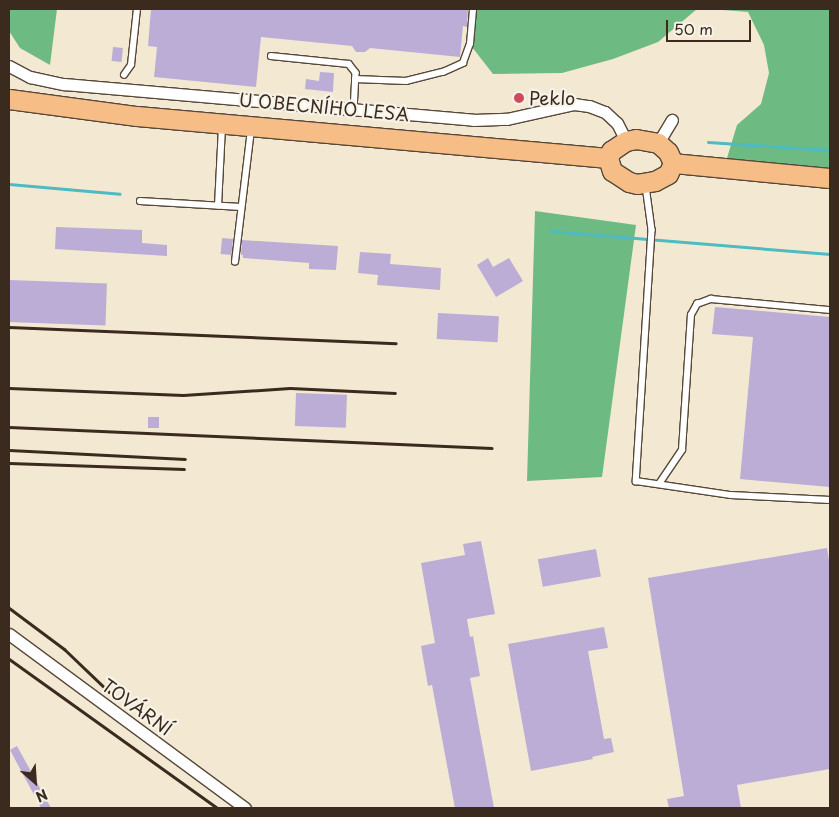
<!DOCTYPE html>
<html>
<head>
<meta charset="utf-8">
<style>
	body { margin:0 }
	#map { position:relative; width:839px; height:817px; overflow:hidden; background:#f3e9d3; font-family:"Playpen Sans",sans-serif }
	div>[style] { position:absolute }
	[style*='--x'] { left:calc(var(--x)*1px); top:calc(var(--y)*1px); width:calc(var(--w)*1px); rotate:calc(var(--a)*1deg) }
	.forest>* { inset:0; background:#6eba83 }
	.stream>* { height:3px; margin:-1.5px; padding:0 1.5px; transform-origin:1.5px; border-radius:1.5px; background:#4dbbc1 }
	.building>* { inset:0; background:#bcadd6; transform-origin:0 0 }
	.roads { filter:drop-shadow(1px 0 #574739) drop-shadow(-1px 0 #574739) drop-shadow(0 1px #574739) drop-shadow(0 -1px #574739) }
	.service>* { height:5.5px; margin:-2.75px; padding:0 2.75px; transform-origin:2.75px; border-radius:2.75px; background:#fff }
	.minor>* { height:11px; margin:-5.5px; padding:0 5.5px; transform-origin:5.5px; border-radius:5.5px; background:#fff }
	.primary>* { height:19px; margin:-9.5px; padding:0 9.5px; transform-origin:9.5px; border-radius:9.5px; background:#f6be86 }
	.rail>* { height:3px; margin:-1.5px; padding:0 1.5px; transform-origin:1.5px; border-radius:1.5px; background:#3b2a1e }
	.dots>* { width:14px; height:14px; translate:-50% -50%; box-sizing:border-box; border:2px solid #f7f3e8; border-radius:50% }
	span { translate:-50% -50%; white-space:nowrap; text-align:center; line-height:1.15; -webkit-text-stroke:4.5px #f7f3e8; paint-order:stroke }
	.poi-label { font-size:18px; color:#3b2a1e }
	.left { translate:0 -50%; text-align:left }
	.street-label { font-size:18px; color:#3b2a1e }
	.frame { position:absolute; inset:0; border:10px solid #3b2a1e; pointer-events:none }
	.north { position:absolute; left:10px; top:757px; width:50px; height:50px; -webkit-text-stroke:4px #f7f3e8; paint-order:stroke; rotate:154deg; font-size:14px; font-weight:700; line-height:20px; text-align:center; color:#3b2a1e }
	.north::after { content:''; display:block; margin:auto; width:18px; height:22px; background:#3b2a1e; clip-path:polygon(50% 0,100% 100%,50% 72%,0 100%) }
	.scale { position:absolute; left:666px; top:20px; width:85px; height:22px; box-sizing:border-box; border:2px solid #3b2a1e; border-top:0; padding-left:6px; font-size:15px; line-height:18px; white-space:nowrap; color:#3b2a1e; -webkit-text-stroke:4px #f7f3e8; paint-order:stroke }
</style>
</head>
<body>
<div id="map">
	<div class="forest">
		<i style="clip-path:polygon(9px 9px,57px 9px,50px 65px,20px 48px,9px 31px)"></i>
		<i style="clip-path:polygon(476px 9px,697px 9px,658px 42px,613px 59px,562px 73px,493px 74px,472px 47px)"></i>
		<i style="clip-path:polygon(710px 9px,830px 9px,830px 168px,746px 163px,727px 158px,737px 125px,761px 104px,769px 73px,764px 45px,748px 12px)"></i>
		<i style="clip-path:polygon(535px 211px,636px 225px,602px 477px,527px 481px)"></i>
	</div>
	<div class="stream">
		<i style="--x:708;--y:142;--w:122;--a:3.8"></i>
		<i style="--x:9;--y:184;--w:111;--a:5.1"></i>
		<i style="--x:550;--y:231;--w:281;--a:4.7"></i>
	</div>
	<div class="building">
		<i style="clip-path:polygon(151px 9px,468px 9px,467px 27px,463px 26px,460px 57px,370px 48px,365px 52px,356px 52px,352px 46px,261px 37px,256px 87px,154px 77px,157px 47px,148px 46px)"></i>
		<i style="left:113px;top:47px;width:10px;height:14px;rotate:6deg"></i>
		<i style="clip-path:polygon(320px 72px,334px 73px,333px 92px,305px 89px,306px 79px,319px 81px)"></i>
		<i style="clip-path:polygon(56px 227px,142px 230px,142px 243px,167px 245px,167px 256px,55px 249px)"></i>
		<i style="left:222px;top:238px;width:11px;height:16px;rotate:5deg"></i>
		<i style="clip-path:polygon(242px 240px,338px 246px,336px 270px,309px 269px,309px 263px,243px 258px,243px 255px,241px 255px)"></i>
		<i style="clip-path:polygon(360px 252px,391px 254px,390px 264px,441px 268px,440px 290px,377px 285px,378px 275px,358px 273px)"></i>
		<i style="clip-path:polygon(488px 258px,493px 267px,509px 258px,523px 281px,496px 297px,477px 265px)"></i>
		<i style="left:9px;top:280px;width:98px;height:42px;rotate:2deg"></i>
		<i style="clip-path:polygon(715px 307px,830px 317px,830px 487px,740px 479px,753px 337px,712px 334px)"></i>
		<i style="left:438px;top:313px;width:61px;height:26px;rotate:3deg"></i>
		<i style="left:296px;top:393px;width:51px;height:33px;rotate:2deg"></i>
		<i style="left:148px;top:417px;width:11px;height:11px"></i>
		<i style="clip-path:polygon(481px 541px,495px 614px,467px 619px,470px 637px,473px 636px,480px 676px,470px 678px,494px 808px,455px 808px,432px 685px,428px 686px,421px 646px,435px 643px,421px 563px,465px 555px,463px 544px)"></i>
		<i style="clip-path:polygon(827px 548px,830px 566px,830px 769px,737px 785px,741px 808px,669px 808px,667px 799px,684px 796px,648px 578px)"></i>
		<i style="left:596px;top:549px;width:28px;height:59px;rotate:80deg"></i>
		<i style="clip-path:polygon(604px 627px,608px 648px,588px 651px,604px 739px,611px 738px,614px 752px,592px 757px,593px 759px,531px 771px,508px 644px)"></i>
		<i style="clip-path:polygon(17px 746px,51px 808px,41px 808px,10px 750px)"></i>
	</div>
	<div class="roads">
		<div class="service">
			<i style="--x:271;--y:56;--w:78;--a:5.9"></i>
			<i style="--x:349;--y:64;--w:11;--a:52"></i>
			<i style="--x:356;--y:73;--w:37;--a:93"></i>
			<i style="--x:124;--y:75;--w:12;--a:-55"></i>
			<i style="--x:131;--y:65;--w:56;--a:-83.9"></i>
			<i style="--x:355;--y:79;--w:51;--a:2.2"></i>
			<i style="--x:406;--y:81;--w:38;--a:-14"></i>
			<i style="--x:443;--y:72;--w:22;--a:-24"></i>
			<i style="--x:463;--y:63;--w:20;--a:-70"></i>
			<i style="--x:470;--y:44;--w:35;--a:-85"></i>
			<i style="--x:646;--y:186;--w:44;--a:82.2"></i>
			<i style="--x:652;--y:230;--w:252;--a:93.6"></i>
			<i style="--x:636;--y:481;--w:96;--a:8.4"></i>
			<i style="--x:731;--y:495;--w:99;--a:2.9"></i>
			<i style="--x:140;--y:201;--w:101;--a:3.4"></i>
			<i style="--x:218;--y:206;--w:80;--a:-87.1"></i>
			<i style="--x:235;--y:262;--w:133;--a:-83.1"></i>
			<i style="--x:659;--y:484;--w:41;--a:-55.9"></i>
			<i style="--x:682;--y:450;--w:135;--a:-86.2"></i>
			<i style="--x:691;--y:315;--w:13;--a:-61"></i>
			<i style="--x:697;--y:304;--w:15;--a:-20"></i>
			<i style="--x:711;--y:299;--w:120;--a:5.3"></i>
		</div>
		<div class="minor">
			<i style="--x:9;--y:66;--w:24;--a:28"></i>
			<i style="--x:30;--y:77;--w:35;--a:12"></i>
			<i style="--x:64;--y:84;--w:411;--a:5"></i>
			<i style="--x:473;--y:120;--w:34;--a:-2"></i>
			<i style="--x:507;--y:119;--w:69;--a:-12.6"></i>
			<i style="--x:574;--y:104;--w:15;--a:8"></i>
			<i style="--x:589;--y:106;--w:17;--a:21"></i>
			<i style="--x:605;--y:112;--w:16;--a:43"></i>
			<i style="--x:617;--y:123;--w:20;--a:63"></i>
			<i style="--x:658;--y:143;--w:27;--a:-59"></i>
			<i style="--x:9;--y:634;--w:293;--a:36.4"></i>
		</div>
		<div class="primary">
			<i style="--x:9;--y:99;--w:129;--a:7.6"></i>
			<i style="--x:137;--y:116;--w:473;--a:5.1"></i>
			<i style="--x:636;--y:139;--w:22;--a:10"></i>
			<i style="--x:658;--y:143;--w:13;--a:42"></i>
			<i style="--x:668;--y:152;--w:12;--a:66"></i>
			<i style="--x:673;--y:163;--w:12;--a:114"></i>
			<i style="--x:668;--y:174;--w:15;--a:152"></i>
			<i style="--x:655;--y:181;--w:18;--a:171"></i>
			<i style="--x:637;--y:184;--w:8;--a:-166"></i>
			<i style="--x:629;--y:182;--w:20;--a:-147"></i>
			<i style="--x:612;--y:171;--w:14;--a:-107"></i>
			<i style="--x:608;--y:158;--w:8;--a:-67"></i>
			<i style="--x:611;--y:151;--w:18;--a:-34"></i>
			<i style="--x:626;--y:141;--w:10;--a:-11"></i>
			<i style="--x:673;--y:163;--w:158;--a:5.5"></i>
		</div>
	</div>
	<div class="rail">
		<i style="--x:9;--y:327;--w:387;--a:2.4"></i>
		<i style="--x:9;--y:388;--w:174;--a:2.3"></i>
		<i style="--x:183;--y:395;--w:107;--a:-3.7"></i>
		<i style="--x:290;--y:388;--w:105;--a:2.7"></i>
		<i style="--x:9;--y:427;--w:483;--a:2.5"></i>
		<i style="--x:9;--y:450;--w:176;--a:2.9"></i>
		<i style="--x:9;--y:463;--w:175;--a:2"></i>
		<i style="--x:9;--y:608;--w:69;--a:36.7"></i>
		<i style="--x:64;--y:649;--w:62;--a:43.7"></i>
		<i style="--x:9;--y:659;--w:256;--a:35.6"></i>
	</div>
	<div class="dots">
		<i style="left:519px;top:98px;background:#d1495b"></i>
	</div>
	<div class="poi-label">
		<span class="left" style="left:529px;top:98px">Peklo</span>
	</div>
	<div class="street-label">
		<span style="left:324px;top:107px;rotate:5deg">U OBECNÍHO LESA</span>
		<span style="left:137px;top:707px;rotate:36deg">TOVÁRNÍ</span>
	</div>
	<div class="frame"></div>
	<div class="north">N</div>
	<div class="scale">50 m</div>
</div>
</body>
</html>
